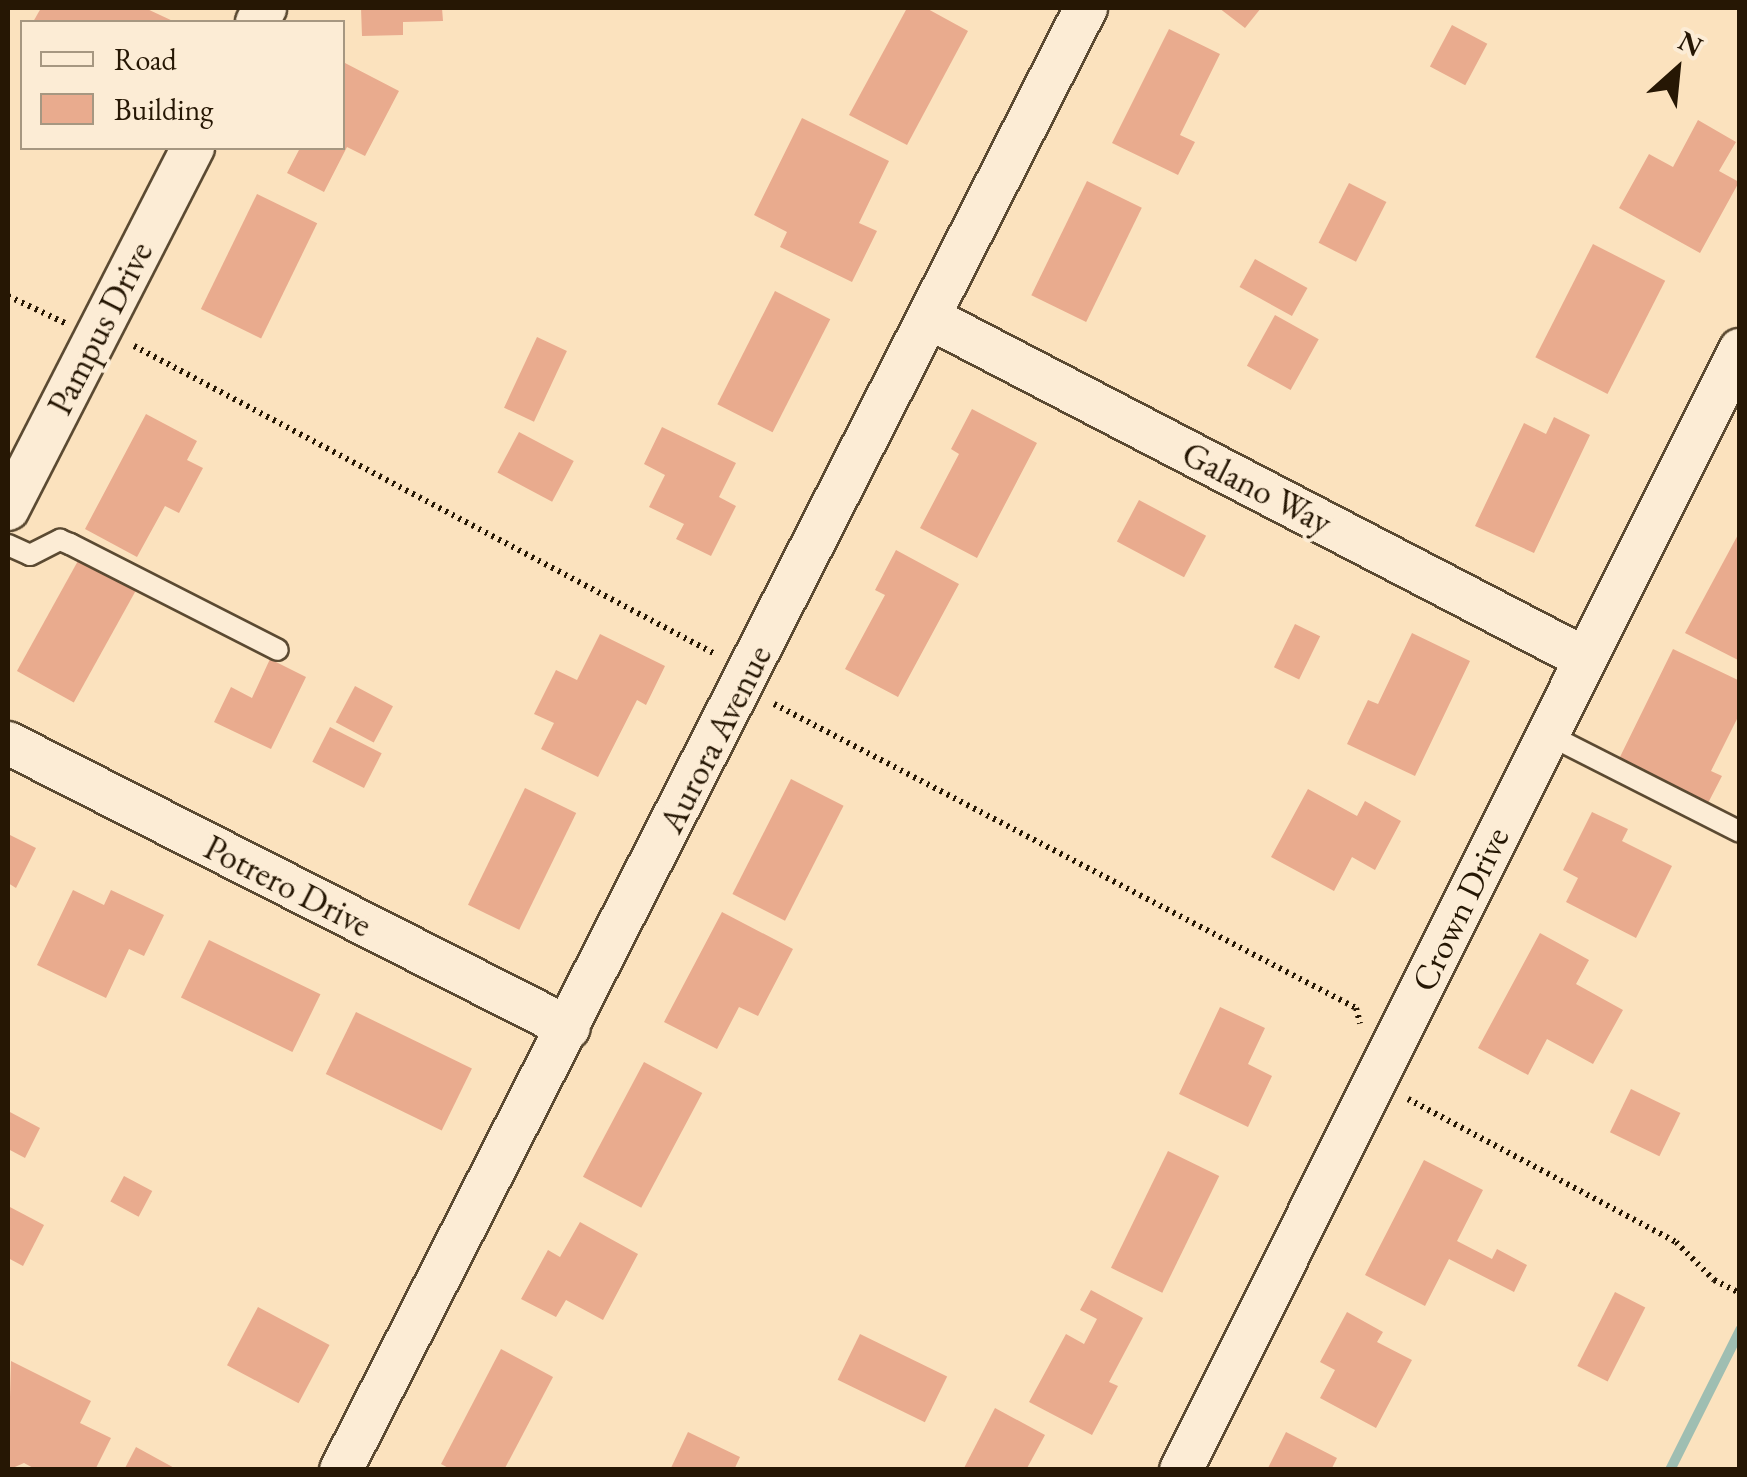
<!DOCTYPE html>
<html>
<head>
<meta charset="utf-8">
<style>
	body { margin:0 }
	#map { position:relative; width:1747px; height:1477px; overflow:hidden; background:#fbe2be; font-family:"EB Garamond",serif }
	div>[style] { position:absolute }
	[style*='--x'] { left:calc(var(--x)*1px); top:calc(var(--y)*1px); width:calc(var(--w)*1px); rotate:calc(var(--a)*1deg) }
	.stream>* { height:10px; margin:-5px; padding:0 5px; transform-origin:5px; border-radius:5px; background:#9fbeb2 }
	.building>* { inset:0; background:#e9ab8e; transform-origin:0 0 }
	.path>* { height:6px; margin-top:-3px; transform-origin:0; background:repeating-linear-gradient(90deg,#261704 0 2.5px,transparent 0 7.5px) }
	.roads { filter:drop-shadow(2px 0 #5b4a32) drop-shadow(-2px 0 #5b4a32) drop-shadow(0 2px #5b4a32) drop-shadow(0 -2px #5b4a32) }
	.lane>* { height:20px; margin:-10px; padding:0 10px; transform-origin:10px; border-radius:10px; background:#fcecd5 }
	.street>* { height:42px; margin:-21px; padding:0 21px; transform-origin:21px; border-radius:21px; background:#fcecd5 }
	span { translate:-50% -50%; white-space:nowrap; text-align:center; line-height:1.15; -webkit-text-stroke:8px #fcecd5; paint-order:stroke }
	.street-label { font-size:35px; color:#261704 }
	.frame { position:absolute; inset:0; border:10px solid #261704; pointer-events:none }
	.legend { position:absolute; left:20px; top:20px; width:325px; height:130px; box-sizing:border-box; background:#fcecd5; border:2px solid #a69781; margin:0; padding:12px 18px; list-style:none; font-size:30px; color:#261704 }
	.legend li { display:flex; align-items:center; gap:20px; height:50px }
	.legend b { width:50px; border:2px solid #a69781 }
	.north { position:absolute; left:1627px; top:20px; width:100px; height:100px; -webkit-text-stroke:8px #fcecd5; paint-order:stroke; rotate:27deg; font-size:28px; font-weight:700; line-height:40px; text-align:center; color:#261704 }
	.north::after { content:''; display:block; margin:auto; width:35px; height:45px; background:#261704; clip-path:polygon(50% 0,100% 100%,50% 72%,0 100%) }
</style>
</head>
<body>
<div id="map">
	<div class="stream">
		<i style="--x:1670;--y:1470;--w:157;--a:-63.4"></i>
	</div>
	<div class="building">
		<i style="clip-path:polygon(41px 8px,145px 8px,175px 22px,33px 22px)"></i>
		<i style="clip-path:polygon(361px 8px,442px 8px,443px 21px,403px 22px,403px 35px,362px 36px)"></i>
		<i style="clip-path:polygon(907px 8px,926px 8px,968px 31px,907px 145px,849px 115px)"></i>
		<i style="clip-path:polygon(1219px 8px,1261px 8px,1245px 28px)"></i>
		<i style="left:1452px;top:25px;width:40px;height:47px;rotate:28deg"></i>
		<i style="clip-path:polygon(1169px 29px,1220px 54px,1180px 135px,1195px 142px,1178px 175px,1112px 143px)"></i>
		<i style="clip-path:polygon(345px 63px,399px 91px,365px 156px,347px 147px,324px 192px,287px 173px,300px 148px,342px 148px)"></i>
		<i style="clip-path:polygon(802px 118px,889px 161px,859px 223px,877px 231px,852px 282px,780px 247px,787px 232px,754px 215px)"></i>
		<i style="clip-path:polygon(1698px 120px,1736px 142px,1719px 171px,1739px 182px,1700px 253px,1619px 208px,1649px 154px,1673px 167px)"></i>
		<i style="left:1087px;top:181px;width:61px;height:127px;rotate:26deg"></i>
		<i style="left:1349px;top:183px;width:42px;height:67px;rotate:27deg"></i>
		<i style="left:257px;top:194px;width:67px;height:128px;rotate:26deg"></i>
		<i style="left:1593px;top:244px;width:81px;height:127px;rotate:27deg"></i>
		<i style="left:1255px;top:259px;width:60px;height:32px;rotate:29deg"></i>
		<i style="left:775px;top:291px;width:62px;height:127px;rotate:27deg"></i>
		<i style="left:1275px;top:315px;width:50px;height:58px;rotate:29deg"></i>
		<i style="left:537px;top:337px;width:33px;height:78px;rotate:25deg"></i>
		<i style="clip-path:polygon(972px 409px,1037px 443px,977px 558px,920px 528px,959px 454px,951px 449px)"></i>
		<i style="clip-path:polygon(146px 414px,197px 441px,187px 460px,203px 468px,179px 513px,165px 506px,137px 557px,85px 529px)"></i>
		<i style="clip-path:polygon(1554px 417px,1590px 435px,1534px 553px,1475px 526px,1524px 423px,1546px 434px)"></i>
		<i style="clip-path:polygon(662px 427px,736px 463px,719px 497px,736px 506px,711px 556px,676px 539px,684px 524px,649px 507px,665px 475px,644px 464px)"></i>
		<i style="left:519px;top:432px;width:62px;height:46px;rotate:28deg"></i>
		<i style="left:1139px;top:500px;width:76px;height:47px;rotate:28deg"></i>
		<i style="clip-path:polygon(1740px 531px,1740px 661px,1685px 633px)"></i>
		<i style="clip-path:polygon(896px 550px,959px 584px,898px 697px,845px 669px,885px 595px,875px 590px)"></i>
		<i style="left:79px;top:559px;width:65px;height:128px;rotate:29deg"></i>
		<i style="left:1295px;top:624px;width:28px;height:48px;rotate:26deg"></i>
		<i style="clip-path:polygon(1412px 633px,1470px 661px,1415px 776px,1347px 744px,1368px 700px,1378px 704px)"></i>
		<i style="clip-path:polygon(600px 634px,665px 666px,646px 705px,637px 700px,598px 777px,541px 749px,554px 723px,534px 714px,556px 670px,577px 680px)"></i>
		<i style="clip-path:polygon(1673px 649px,1740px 681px,1740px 713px,1711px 771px,1722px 776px,1707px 805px,1618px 761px)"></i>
		<i style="clip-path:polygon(270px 659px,306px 677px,271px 749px,214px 722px,231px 687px,252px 698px)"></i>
		<i style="left:355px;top:686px;width:43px;height:41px;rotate:28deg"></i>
		<i style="left:330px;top:727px;width:58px;height:39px;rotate:27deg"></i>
		<i style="left:791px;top:779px;width:59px;height:129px;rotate:27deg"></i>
		<i style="left:525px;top:788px;width:57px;height:130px;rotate:26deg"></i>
		<i style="clip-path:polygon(1308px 789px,1357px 816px,1365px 801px,1401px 821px,1375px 870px,1352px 857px,1334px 891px,1271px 857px)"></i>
		<i style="clip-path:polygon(1592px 812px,1628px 829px,1622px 841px,1672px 866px,1636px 938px,1566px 902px,1578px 878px,1563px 870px)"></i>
		<i style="clip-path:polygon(8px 834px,36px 848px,16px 888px,8px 883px)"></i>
		<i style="clip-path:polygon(73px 890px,104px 905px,111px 890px,164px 915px,144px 956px,129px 949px,106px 998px,37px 965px)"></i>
		<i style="clip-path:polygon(722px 912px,793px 949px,758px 1016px,739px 1007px,717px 1049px,664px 1022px)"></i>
		<i style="clip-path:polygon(1540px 933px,1589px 960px,1576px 984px,1623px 1010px,1593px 1064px,1547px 1039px,1528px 1075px,1478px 1048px)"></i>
		<i style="left:209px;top:940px;width:124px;height:64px;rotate:26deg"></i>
		<i style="clip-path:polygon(1220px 1007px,1265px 1028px,1248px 1064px,1272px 1076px,1248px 1127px,1179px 1094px)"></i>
		<i style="left:356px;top:1012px;width:129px;height:69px;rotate:26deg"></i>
		<i style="left:644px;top:1062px;width:66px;height:130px;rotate:28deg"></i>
		<i style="left:1631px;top:1089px;width:55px;height:48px;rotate:26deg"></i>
		<i style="clip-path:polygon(8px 1111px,40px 1128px,25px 1158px,8px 1149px)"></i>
		<i style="left:1168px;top:1151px;width:57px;height:130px;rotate:26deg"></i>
		<i style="clip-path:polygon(1424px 1160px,1483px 1190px,1457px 1241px,1492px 1259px,1497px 1249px,1527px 1265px,1514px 1292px,1449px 1259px,1425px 1306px,1365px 1275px)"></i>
		<i style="left:124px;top:1176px;width:32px;height:29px;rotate:28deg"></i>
		<i style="clip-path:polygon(8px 1206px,44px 1225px,23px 1266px,8px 1258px)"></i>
		<i style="clip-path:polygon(580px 1222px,638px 1254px,603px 1320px,566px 1300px,556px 1317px,521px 1299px,548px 1250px,560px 1257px)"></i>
		<i style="clip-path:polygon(1091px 1290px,1143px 1318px,1109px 1382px,1118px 1386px,1092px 1435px,1029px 1402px,1066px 1334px,1084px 1344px,1097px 1319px,1080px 1310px)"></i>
		<i style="left:1615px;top:1292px;width:34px;height:83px;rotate:27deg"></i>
		<i style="left:258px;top:1307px;width:81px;height:66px;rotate:28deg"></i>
		<i style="clip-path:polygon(1347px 1312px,1383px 1332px,1377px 1342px,1412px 1360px,1376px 1428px,1320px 1398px,1335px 1370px,1320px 1362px)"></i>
		<i style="left:860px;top:1334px;width:97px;height:51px;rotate:26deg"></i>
		<i style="clip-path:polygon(501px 1349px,553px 1377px,504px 1470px,452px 1470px,441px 1464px)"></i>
		<i style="clip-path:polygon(11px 1361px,91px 1401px,80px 1423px,111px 1438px,95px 1470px,37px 1470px,24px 1463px,8px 1470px)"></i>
		<i style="clip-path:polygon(995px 1408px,1045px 1435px,1026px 1470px,963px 1470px)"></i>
		<i style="clip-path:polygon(688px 1432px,740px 1457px,734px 1470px,670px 1470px)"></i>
		<i style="clip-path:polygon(1286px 1432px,1337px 1458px,1331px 1470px,1267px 1470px)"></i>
		<i style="clip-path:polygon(136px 1447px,178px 1470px,124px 1470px)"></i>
	</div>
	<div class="path">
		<i style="--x:8;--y:296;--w:63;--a:25.3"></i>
		<i style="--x:134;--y:346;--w:658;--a:27.93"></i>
		<i style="--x:774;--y:704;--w:657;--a:27.58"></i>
		<i style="--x:1356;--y:1008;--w:16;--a:75"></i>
		<i style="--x:1408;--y:1099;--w:304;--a:28.1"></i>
		<i style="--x:1676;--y:1242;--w:54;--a:45"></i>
		<i style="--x:1714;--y:1280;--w:29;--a:27"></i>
	</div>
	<div class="roads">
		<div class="lane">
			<i style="--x:8;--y:545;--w:24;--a:24"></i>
			<i style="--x:30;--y:555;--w:34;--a:-27"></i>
			<i style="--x:60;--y:540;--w:11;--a:22"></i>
			<i style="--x:70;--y:544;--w:233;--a:27"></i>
			<i style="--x:1547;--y:734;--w:216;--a:26.9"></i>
		</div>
		<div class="street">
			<i style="--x:257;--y:22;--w:16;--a:-60"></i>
			<i style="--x:930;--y:318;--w:737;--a:27.47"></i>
			<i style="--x:8;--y:509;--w:406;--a:-62.9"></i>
			<i style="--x:8;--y:743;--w:629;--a:26.93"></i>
			<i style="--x:341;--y:1470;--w:1641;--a:-63"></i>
			<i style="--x:1181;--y:1470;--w:1252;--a:-63.48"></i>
		</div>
	</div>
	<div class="street-label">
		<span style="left:100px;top:328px;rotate:-63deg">Pampus Drive</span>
		<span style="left:1257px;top:488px;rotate:27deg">Galano Way</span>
		<span style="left:715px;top:739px;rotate:-63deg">Aurora Avenue</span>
		<span style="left:288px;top:886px;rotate:27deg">Potrero Drive</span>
		<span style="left:1460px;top:909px;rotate:-64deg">Crown Drive</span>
	</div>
	<div class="frame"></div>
	<ul class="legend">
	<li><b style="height:12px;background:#fcecd5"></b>Road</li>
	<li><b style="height:28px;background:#e9ab8e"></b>Building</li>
	</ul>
	<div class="north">N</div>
</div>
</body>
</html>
